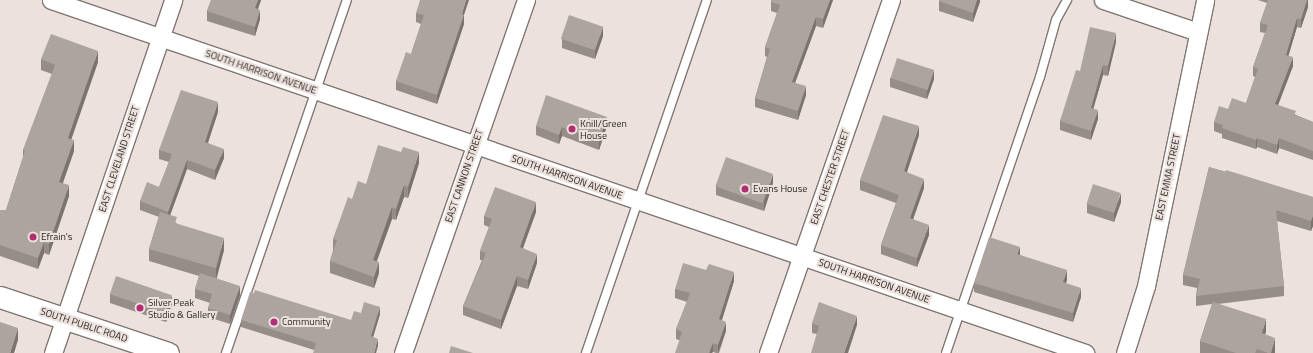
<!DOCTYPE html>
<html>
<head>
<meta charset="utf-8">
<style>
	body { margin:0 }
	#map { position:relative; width:1313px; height:353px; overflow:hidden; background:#ece1dc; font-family:"Titillium Web",sans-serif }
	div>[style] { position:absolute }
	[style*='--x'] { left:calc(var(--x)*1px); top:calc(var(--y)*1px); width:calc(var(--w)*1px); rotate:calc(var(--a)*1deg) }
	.roads { filter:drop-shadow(1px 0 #807772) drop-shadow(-1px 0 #807772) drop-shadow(0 1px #807772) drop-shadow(0 -1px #807772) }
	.service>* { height:8px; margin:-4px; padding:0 4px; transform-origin:4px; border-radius:4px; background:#fff }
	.minor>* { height:17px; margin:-8.5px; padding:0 8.5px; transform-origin:8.5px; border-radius:8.5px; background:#fff }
	.tertiary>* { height:21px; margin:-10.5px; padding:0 10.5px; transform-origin:10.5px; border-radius:10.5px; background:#fff }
	.wall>* { inset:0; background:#968d89 }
	.shaded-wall>* { inset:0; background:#7a736f }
	.building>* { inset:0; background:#aea49f; transform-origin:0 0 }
	.dots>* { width:11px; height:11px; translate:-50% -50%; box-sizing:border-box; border:2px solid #ece1dc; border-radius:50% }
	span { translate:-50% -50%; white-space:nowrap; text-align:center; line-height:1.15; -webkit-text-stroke:4px #ece1dc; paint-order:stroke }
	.street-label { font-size:10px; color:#2c2826 }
	.poi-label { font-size:10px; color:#2c2826 }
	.left { translate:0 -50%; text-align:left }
</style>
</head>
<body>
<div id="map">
	<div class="roads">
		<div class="service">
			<i style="--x:226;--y:353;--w:373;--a:-71.1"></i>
			<i style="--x:586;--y:353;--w:373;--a:-71.1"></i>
			<i style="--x:946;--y:353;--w:292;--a:-71.2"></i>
			<i style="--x:1040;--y:77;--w:59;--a:-74.3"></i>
			<i style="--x:1056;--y:20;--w:23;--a:-61"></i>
		</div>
		<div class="minor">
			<i style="--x:51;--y:0;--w:1093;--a:18.85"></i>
			<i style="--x:1103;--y:0;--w:100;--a:18.6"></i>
			<i style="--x:53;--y:353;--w:373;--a:-71.2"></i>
			<i style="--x:403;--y:353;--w:374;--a:-70.8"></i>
			<i style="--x:768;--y:353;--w:374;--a:-70.8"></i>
			<i style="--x:1125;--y:353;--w:70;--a:-72.6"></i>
			<i style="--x:1146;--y:286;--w:292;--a:-78.3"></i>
		</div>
		<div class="tertiary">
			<i style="--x:0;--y:297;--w:177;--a:18.4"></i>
		</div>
	</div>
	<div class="wall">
		<i style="clip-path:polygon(211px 0,261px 0,258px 9px,260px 19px,255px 36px,207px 21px,207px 11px)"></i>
		<i style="clip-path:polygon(833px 0,823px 28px,816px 26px,795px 83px,806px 95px,798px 120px,755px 107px,755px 98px,767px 57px,765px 56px,765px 47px,777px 13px,771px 11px,771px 2px)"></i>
		<i style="clip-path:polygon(980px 0,973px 22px,939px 11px,939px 1px)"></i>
		<i style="clip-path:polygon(1258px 0,1308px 0,1308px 7px,1301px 28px,1297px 27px,1288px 56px,1293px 66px,1278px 105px,1296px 115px,1313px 122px,1313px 160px,1279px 148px,1277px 154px,1257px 147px,1256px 149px,1222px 138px,1222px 134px,1214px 131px,1214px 122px,1228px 109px,1246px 103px,1255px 77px,1253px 76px,1253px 67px,1265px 33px,1260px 32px,1260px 23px,1267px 3px)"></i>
		<i style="clip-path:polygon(416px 13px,464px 15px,464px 24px,437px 104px,396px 90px,396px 81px,411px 54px,421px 24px,416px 22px)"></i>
		<i style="clip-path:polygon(603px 36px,595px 59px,562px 48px,562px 39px)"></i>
		<i style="clip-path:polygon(1116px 42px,1108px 76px,1103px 75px,1093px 109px,1098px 119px,1091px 140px,1060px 130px,1060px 121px,1080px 71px)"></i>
		<i style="clip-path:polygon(41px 59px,98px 62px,71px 139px,74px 151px,63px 183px,69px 196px,49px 255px,44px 253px,38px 269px,0 256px,0 210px,6px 210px,23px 157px,23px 150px,52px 74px,41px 70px)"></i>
		<i style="clip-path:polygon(890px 78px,934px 79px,927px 99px,890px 87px)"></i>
		<i style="clip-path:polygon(218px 112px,208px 143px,224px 158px,215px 180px,187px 169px,170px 215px,177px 224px,224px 250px,216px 278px,240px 295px,230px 324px,208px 317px,208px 308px,210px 303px,195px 298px,195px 289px,199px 276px,149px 261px,149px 249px,159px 217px,140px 210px,140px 201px,159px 187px,169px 162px,159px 159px,159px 150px)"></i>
		<i style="clip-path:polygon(536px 126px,607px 126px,599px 150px,562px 136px,559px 144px,536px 135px)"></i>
		<i style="clip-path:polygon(919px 135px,907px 172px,924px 188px,913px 219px,929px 235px,917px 267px,881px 254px,881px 245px,896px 203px,860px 190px,860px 180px)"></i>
		<i style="clip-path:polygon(419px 163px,408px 198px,404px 197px,396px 220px,392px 219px,377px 261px,379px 273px,374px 288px,330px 273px,330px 261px,333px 251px,333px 239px,352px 199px,366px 184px)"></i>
		<i style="clip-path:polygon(1209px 167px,1313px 197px,1313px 226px,1311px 231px,1277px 221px,1284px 286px,1284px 296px,1218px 304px,1266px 331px,1265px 335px,1275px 350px,1275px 353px,1200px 353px,1200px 341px,1212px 304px,1196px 306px,1196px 296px,1197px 288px,1183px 285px,1183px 275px)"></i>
		<i style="clip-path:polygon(773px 183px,764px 211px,716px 195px,716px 186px)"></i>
		<i style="clip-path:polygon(1121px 202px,1114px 222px,1087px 213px,1087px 204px)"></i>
		<i style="clip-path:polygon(536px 212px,523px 248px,537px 263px,528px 289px,517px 286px,501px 329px,463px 315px,463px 306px,482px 260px,480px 260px,480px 251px,489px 227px,484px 225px,484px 216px)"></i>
		<i style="clip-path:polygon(1020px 255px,1067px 280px,1066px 283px,1081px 297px,1073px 322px,974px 292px,974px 283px)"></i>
		<i style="clip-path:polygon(734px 281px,722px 320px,726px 331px,719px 353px,716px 353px,676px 339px,676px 329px,687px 302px,675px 298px,675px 289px)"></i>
		<i style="clip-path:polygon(110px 294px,172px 304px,166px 322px,110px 303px)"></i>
		<i style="clip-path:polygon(361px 313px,380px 314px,373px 337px,378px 346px,314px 350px,241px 327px,241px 320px,351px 320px)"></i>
		<i style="clip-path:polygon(812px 323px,857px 325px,817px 334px,812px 333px)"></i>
	</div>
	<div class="shaded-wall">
		<i style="clip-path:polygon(258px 0,261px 0,255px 17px,255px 8px)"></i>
		<i style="clip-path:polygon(466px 0,469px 0,464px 15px,464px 24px,437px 104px,437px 95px)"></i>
		<i style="clip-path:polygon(830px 0,833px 0,823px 28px,823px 19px)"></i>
		<i style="clip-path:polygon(977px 0,980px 0,980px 2px,973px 22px,973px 13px)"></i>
		<i style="clip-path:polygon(1307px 0,1308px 0,1308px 7px,1301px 28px,1301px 19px)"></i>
		<i style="clip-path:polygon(260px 10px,260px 19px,255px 36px,255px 27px)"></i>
		<i style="clip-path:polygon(816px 17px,816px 26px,792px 91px,792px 82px)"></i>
		<i style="clip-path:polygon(1297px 18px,1297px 27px,1286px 64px,1286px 55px)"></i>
		<i style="clip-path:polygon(603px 27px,603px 36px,595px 59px,595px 50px)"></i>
		<i style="clip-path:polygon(1116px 33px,1116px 42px,1108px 76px,1108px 66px)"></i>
		<i style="clip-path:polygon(98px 51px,98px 62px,68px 149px,68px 138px)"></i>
		<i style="clip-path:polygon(1293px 57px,1293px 66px,1275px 113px,1275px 104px)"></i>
		<i style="clip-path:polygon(1103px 65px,1103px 75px,1091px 117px,1091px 108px)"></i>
		<i style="clip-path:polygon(934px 70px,934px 79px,927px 99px,927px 90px)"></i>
		<i style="clip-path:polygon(806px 86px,806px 95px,798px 120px,798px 111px)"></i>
		<i style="clip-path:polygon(218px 102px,218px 112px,205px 151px,205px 142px)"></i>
		<i style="clip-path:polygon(1098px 110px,1098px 119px,1091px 140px,1091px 131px)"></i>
		<i style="clip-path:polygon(607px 117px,607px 126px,599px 150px,599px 141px)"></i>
		<i style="clip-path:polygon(919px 126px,919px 135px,904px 181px,904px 171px)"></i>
		<i style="clip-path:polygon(562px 127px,562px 136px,559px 144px,559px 135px)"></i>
		<i style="clip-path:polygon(1257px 138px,1257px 147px,1256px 149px,1256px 140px)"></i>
		<i style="clip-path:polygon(1279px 138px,1279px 148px,1277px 154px,1277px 145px)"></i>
		<i style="clip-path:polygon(74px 140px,74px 151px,59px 193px,59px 182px)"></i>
		<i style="clip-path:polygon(224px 149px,224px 158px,215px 180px,215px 170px)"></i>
		<i style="clip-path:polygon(419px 152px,419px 163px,408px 198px,408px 187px)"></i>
		<i style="clip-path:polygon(187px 160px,187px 169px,168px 221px,168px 212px)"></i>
		<i style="clip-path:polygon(773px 174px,773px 183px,764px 211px,764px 202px)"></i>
		<i style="clip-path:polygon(924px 179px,924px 188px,910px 228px,910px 218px)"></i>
		<i style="clip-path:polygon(69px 185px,69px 196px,49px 255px,49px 244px)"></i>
		<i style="clip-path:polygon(404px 185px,404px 197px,396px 220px,396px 209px)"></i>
		<i style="clip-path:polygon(1121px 193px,1121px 202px,1114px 222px,1114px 213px)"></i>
		<i style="clip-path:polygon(536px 202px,536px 212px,520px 256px,520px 247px)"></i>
		<i style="clip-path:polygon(392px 207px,392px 219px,373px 271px,373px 260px)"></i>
		<i style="clip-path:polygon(1313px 216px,1313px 226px,1311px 231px,1311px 221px)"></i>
		<i style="clip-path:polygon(929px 225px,929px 235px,917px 267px,917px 258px)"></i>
		<i style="clip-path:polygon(224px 238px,224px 250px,216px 281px,216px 268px)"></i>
		<i style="clip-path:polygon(44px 242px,44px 253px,38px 269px,38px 258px)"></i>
		<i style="clip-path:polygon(1020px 247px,1020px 256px,1017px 254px)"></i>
		<i style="clip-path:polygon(537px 254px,537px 263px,528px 289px,528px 280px)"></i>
		<i style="clip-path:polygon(379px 262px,379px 273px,374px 288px,374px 277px)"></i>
		<i style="clip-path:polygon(1067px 270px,1067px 280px,1063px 291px,1063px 282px)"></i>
		<i style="clip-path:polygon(734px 272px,734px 281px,719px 329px,719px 319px)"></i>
		<i style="clip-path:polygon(517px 276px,517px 286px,501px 329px,501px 320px)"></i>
		<i style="clip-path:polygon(240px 286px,240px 295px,230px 324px,230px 315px)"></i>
		<i style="clip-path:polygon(1081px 288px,1081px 297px,1073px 322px,1073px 313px)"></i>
		<i style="clip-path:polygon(172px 295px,172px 304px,166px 322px,166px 313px)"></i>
		<i style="clip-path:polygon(380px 307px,380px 314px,371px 344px,371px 336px)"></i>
		<i style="clip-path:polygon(857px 316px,857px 325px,848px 353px,844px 353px)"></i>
		<i style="clip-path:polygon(1266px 319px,1266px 331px,1262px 346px,1262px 333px)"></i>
		<i style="clip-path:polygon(726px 322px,726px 331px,718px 353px,718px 345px)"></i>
		<i style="clip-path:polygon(18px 328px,18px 340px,14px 353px,10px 353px)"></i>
		<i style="clip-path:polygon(1275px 338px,1275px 353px,1271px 353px)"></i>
		<i style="clip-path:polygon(378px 339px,378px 346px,376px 353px,374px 353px)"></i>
		<i style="clip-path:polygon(713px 343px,713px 352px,712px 353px,709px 353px)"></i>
	</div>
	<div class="building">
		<i style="clip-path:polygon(211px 0,258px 0,255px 8px,260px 10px,255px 27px,207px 11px)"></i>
		<i style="clip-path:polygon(420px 0,466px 0,462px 14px,464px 15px,437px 95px,396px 81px,406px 52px,411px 54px,424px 15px,416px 13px)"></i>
		<i style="clip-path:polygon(771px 0,830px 0,823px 19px,816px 17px,792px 82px,806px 86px,798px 111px,755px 98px,770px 49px,765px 47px,780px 5px,771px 2px)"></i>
		<i style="clip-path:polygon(939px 0,977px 0,973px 13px,939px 1px)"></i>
		<i style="clip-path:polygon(1268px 0,1307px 0,1301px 19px,1297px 18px,1286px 55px,1293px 57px,1275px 104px,1296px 111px,1294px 115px,1313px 122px,1313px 151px,1279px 138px,1277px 145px,1257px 138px,1256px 140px,1222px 128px,1223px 125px,1214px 122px,1219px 106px,1228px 109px,1232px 98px,1246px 103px,1258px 69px,1253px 67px,1268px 25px,1260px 23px)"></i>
		<i style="left:569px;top:15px;width:36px;height:25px;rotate:19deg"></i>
		<i style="clip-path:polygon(1090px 27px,1116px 33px,1108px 66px,1103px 65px,1091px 108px,1098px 110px,1091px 131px,1060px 121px,1076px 70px,1080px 71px)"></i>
		<i style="clip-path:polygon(51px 34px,98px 51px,68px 138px,74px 140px,59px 182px,69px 185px,49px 244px,44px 242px,38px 258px,0 245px,0 210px,6px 210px,25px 151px,23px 150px,55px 65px,41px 59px)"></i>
		<i style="left:897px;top:58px;width:39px;height:21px;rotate:18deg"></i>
		<i style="clip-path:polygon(181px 90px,218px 102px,205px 142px,224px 149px,215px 170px,187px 160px,168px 212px,140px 201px,147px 182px,159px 187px,172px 154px,159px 150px)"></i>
		<i style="clip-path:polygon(546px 95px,607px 117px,599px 141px,562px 127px,559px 135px,536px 126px)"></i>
		<i style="clip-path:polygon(883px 115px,919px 126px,904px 171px,924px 179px,910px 218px,929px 225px,917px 258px,881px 245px,899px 195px,860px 180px)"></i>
		<i style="clip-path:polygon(378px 145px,401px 152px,403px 147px,419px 152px,408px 187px,404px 185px,396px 209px,392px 207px,373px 260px,379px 262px,374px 277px,330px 261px,337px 240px,333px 239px,348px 197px,352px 199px,358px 181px,366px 184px)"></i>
		<i style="left:726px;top:157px;width:50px;height:31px;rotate:20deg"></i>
		<i style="clip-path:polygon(1209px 167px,1225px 172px,1226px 170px,1313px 197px,1313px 216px,1311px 221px,1276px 210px,1284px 286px,1196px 296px,1200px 279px,1183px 275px)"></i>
		<i style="left:1093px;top:184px;width:29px;height:21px;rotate:18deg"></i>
		<i style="clip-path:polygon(495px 187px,536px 202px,520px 247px,537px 254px,528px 280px,517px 276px,501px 320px,463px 306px,486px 253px,480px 251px,492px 219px,484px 216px)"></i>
		<i style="clip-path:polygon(160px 212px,177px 217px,175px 223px,224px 238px,216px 268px,149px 249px)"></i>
		<i style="clip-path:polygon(989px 237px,1020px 247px,1017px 254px,1067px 270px,1063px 282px,1081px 288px,1073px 313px,974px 283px)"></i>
		<i style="clip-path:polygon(683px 263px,706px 270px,709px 264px,734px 272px,719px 319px,726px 322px,718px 345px,713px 343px,709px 353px,675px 353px,682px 332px,676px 329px,690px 293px,675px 289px)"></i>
		<i style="clip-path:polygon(200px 273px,240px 286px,230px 315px,208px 308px,212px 294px,195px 289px)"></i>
		<i style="left:116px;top:276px;width:59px;height:19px;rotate:19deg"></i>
		<i style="clip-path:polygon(255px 290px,351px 320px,354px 311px,361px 313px,364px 302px,380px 307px,371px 336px,378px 339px,374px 353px,313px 353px,316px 343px,241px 320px,250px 292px,254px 293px)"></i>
		<i style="clip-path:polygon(819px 302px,857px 316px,844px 353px,811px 353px,819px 326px,812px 323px)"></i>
		<i style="clip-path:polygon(1213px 302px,1266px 319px,1262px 333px,1275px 338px,1271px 353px,1268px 353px,1257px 349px,1255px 353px,1236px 353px,1200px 341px)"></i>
		<i style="clip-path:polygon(0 322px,18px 328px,10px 353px,0 353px)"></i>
		<i style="clip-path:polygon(451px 346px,473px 353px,449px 353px)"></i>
	</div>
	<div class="dots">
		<i style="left:572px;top:129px;background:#b12d74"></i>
		<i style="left:745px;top:189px;background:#b12d74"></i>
		<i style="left:33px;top:237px;background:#b12d74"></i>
		<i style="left:140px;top:308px;background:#b12d74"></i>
		<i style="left:274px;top:322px;background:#b12d74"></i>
	</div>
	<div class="street-label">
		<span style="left:261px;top:72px;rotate:19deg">SOUTH HARRISON AVENUE</span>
		<span style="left:119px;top:159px;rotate:-72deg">EAST CLEVELAND STREET</span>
		<span style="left:464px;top:176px;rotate:-71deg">EAST CANNON STREET</span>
		<span style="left:567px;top:177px;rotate:19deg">SOUTH HARRISON AVENUE</span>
		<span style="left:830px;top:177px;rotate:-71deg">EAST CHESTER STREET</span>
		<span style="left:1168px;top:177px;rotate:-78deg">EAST EMMA STREET</span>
		<span style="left:874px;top:281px;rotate:19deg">SOUTH HARRISON AVENUE</span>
		<span style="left:84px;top:325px;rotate:18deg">SOUTH PUBLIC ROAD</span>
	</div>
	<div class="poi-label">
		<span class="left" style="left:580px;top:129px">Knill/Green<br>House</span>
		<span class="left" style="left:753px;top:189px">Evans House</span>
		<span class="left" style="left:41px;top:237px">Efrain's</span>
		<span class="left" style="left:148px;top:308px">Silver Peak<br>Studio &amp; Gallery</span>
		<span class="left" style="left:282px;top:322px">Community</span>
	</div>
</div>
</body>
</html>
